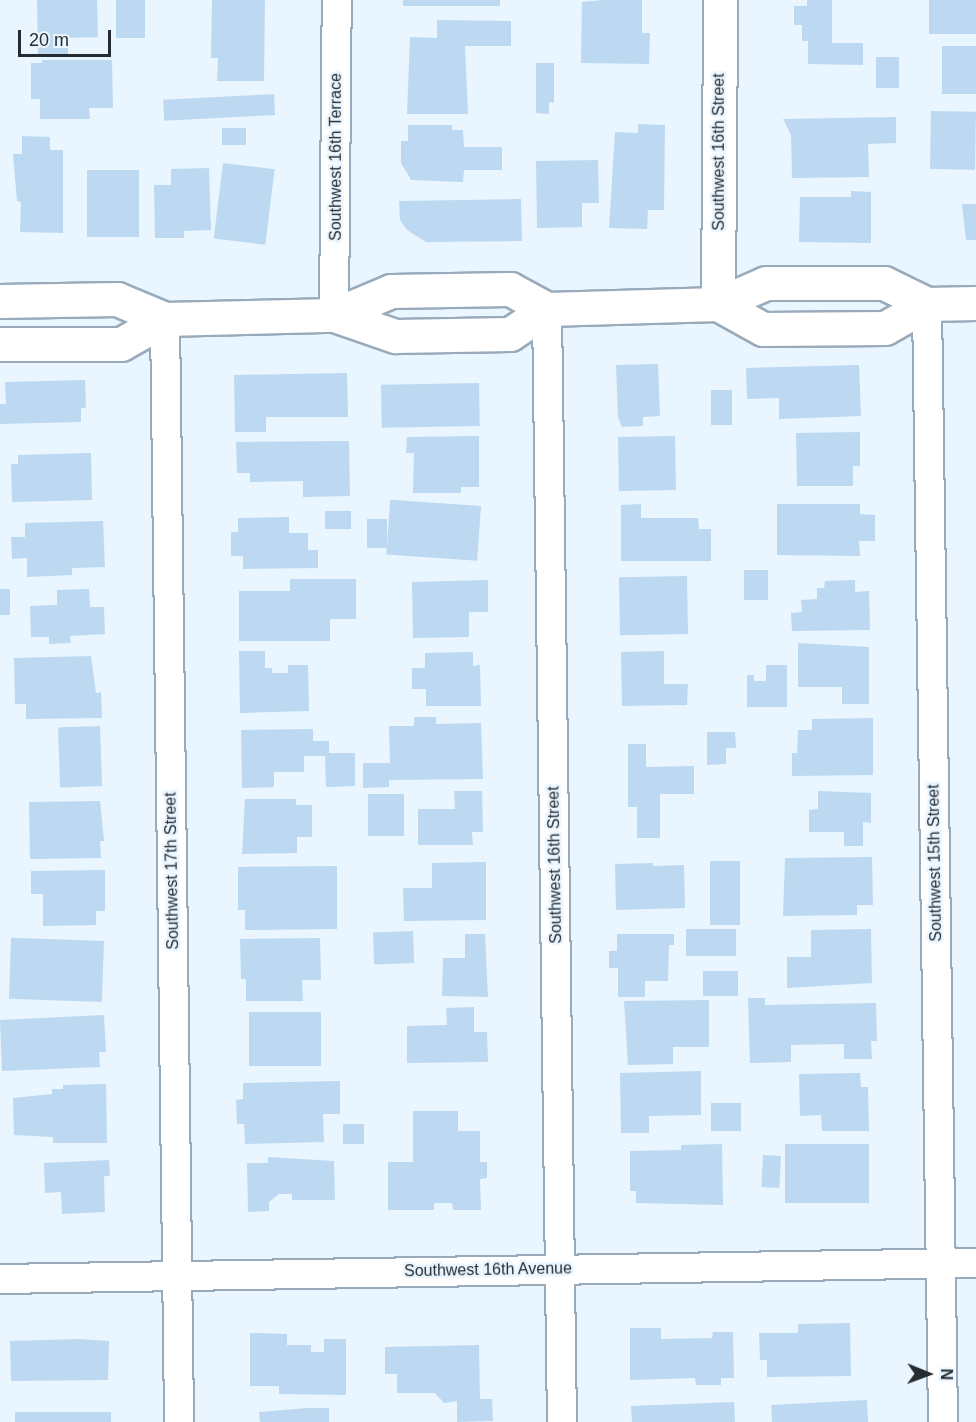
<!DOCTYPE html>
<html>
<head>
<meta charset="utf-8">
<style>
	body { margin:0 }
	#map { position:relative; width:976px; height:1422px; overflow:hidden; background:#e9f5ff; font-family:Arial,sans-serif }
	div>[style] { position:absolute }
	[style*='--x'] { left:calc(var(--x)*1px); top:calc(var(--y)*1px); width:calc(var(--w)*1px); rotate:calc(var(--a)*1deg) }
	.building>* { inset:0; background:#bcd9f1; transform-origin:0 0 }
	.roads { filter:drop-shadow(2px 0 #99abbb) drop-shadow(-2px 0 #99abbb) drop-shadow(0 2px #99abbb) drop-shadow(0 -2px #99abbb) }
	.street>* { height:28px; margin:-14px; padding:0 14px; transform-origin:14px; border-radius:14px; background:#fff }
	.secondary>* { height:33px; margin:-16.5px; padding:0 16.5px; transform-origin:16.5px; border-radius:16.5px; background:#fff }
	span { translate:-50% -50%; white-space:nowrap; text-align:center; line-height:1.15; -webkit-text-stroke:5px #e9f5ff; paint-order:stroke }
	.street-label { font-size:16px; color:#252c32 }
	.north { position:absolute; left:898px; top:1344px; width:60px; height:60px; -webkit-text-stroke:4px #e9f5ff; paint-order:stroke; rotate:91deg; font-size:16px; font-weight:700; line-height:24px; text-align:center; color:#252c32 }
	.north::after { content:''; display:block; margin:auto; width:21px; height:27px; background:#252c32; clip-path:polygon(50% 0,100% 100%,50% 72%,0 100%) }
	.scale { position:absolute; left:18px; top:30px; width:93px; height:27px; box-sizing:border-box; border:3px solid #252c32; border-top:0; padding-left:8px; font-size:18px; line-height:21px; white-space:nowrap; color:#252c32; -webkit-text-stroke:4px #e9f5ff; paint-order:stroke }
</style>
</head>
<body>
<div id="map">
	<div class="building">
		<i style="clip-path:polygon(37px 0,97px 0,98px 37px,68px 38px,68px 54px,38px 55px)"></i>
		<i style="left:116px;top:0;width:29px;height:38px"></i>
		<i style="clip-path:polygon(212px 0,265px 0,264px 81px,217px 81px,218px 58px,211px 58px)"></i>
		<i style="left:403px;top:0;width:97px;height:6px"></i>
		<i style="clip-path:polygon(603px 0,642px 0,642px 33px,650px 33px,649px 64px,581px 63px,582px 2px)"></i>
		<i style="clip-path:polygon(807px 0,832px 0,832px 43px,863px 43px,863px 65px,808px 64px,808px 41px,802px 41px,802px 25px,794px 25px,794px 6px,807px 6px)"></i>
		<i style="left:929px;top:0;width:47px;height:34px"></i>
		<i style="clip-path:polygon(437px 20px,511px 21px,511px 46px,465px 46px,468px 114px,407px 114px,410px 37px,437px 38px)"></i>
		<i style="left:942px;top:46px;width:34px;height:48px"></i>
		<i style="left:876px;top:57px;width:23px;height:31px"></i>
		<i style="clip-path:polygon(42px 60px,112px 60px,113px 108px,89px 108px,90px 119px,40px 119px,40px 99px,31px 99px,31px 63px,42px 63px)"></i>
		<i style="clip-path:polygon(536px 63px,554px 63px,554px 103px,549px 102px,549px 114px,536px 113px)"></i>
		<i style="left:274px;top:94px;width:21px;height:111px;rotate:87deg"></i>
		<i style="left:931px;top:111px;width:45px;height:58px;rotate:1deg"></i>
		<i style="clip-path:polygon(896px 117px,896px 143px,868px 144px,869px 177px,792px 178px,791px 135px,783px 119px)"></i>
		<i style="clip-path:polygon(638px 124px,665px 125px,664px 210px,648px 210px,647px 229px,609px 228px,615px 132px,638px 133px)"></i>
		<i style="clip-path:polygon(408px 125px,452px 125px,452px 130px,463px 130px,464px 147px,502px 147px,502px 170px,464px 170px,463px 182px,411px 180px,401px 163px,401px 141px,408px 141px)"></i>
		<i style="left:222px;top:128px;width:24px;height:17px"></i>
		<i style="clip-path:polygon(22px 136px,50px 137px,50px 150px,63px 150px,63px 233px,20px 232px,21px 202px,17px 201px,13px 154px,22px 154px)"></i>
		<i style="clip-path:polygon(598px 160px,599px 203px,582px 203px,582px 227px,537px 228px,536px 161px)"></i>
		<i style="left:223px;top:163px;width:52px;height:76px;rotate:7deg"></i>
		<i style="clip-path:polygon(209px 168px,211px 230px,184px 231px,184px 238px,155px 238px,154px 185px,171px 185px,171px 169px)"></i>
		<i style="left:87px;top:170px;width:52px;height:67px"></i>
		<i style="clip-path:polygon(851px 191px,871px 192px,871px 243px,799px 242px,800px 197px,851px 197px)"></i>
		<i style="clip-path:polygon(521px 199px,522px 241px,426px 242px,407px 230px,400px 220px,399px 201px)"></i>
		<i style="clip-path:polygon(962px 204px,976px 204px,976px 240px,966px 240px)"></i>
		<i style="clip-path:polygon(658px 364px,660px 416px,643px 417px,643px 426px,622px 427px,618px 417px,616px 365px)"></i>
		<i style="clip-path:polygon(859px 365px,861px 416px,779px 419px,779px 398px,747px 399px,746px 368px)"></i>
		<i style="clip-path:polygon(347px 373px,348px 417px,266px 417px,266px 432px,235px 432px,234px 375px)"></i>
		<i style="clip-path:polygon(85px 380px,86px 408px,81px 408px,81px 422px,0 424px,0 404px,6px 404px,5px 382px)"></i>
		<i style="left:479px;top:383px;width:43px;height:98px;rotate:89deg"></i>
		<i style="left:711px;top:390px;width:21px;height:35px"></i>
		<i style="clip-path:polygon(860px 432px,860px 466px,853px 466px,853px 486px,797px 486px,796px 433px)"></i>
		<i style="clip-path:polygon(479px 436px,479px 487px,461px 487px,461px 493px,413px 493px,414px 453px,406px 453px,407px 437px)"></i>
		<i style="left:675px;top:436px;width:54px;height:57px;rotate:89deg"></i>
		<i style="clip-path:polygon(349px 441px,350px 496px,303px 497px,303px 481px,250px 482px,250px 473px,237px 473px,236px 442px)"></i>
		<i style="clip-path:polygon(91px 453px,92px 500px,12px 502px,11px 464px,18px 464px,18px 455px)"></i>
		<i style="clip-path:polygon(641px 504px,641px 518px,698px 518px,699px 529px,711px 529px,711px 561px,621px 561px,621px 505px)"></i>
		<i style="clip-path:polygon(777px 504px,860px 504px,860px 514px,875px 515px,875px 541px,859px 541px,860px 556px,777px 555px)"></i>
		<i style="left:481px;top:506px;width:55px;height:91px;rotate:94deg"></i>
		<i style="left:325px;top:511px;width:26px;height:18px"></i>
		<i style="clip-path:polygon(289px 517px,289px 533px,308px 533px,308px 550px,318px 550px,318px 568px,243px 569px,243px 556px,231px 556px,231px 532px,238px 532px,238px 518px)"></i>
		<i style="left:367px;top:519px;width:20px;height:29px"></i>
		<i style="clip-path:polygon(103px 521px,105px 567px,72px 568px,72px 575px,27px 577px,27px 558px,12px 559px,11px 537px,25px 537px,25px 523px)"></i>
		<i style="left:744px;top:570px;width:24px;height:30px"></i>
		<i style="left:687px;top:576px;width:58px;height:68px;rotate:89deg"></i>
		<i style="clip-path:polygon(290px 579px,356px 579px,356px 619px,330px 619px,330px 641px,239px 641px,239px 591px,290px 591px)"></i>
		<i style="clip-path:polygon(488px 580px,488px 612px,469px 612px,469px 637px,413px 638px,412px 582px)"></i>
		<i style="clip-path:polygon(855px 580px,855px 592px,869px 591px,870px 630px,792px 631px,791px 613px,802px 612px,801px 600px,817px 599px,817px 588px,824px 588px,825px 581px)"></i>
		<i style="left:0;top:589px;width:10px;height:26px"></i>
		<i style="clip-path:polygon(89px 589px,90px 607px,104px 607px,105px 634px,70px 636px,71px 643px,49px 644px,49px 637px,31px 637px,30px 606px,57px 605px,57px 590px)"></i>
		<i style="clip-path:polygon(798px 643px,869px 647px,869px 704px,842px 704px,842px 687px,798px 687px)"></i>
		<i style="clip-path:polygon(239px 651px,265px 651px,265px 668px,272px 668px,272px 673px,288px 673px,288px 665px,308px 665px,309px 711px,240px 713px)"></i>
		<i style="clip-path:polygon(664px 651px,664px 684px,688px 684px,687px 705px,622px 706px,621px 652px)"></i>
		<i style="clip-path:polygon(473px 652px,473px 666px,480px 665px,481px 706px,426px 706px,426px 689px,412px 689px,412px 668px,425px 668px,425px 653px)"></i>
		<i style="clip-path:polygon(91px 656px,96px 693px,101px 692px,102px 718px,26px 719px,26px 704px,15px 704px,14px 658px)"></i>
		<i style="clip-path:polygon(766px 665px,787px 665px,787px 707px,747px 707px,747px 675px,754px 675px,754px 681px,766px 681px)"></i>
		<i style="clip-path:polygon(414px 717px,436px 717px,436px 724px,481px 723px,483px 779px,389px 780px,389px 787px,363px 788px,363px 763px,390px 763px,389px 726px,414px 726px)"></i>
		<i style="clip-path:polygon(873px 718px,873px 775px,792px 776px,792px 753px,797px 753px,798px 730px,812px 730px,812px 719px)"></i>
		<i style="left:100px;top:726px;width:60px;height:42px;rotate:88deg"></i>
		<i style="clip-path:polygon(313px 729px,313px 741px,329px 741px,329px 753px,355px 753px,355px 786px,326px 787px,325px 756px,304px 756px,304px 772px,274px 772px,274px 787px,242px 788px,241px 730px)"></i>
		<i style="clip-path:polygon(707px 732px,735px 732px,736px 748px,726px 748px,726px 764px,707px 765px)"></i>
		<i style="clip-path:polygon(628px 744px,646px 744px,646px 767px,694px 766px,694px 794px,660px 794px,660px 838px,637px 838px,637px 807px,628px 807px)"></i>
		<i style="clip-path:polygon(454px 791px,482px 791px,483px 832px,472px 832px,473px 845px,418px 845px,418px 809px,455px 809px)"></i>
		<i style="clip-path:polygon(818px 791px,871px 793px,871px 823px,863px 822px,863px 846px,844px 846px,844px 832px,809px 832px,809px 810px,818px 809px)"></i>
		<i style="left:404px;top:794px;width:42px;height:36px;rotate:90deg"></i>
		<i style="clip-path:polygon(245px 799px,296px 799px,296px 805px,312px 805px,312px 837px,297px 837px,297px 853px,242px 854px)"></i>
		<i style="clip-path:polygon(100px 801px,104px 841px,100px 841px,101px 858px,30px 859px,29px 802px)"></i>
		<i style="clip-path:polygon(872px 857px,873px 905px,857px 905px,857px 915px,783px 916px,785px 858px)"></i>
		<i style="left:710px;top:861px;width:30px;height:64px"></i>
		<i style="clip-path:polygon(486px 862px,486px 920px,404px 921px,403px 888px,432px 888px,432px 863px)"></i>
		<i style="clip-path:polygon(653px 863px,653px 866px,684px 865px,685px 908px,616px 910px,615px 864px)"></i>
		<i style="clip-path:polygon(337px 866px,337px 929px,245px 930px,245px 910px,238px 910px,238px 867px)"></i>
		<i style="clip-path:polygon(105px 870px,105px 911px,96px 911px,96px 925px,43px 926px,43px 894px,31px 894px,31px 871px)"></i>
		<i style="left:736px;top:929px;width:27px;height:50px;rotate:90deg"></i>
		<i style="clip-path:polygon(871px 929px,872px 983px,787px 988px,787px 957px,811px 957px,811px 930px)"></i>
		<i style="left:413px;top:931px;width:32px;height:40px;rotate:88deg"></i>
		<i style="clip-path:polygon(465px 934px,485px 934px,488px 997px,442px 996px,443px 958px,465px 958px)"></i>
		<i style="clip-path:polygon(617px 934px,674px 934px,674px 945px,669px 945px,668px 981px,645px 981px,645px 997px,618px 997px,618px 968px,609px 968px,609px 951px,617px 951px)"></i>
		<i style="clip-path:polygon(320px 938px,321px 980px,302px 980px,303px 1001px,246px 1001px,246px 979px,241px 979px,240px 939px)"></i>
		<i style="left:104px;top:941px;width:61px;height:93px;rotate:92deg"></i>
		<i style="left:703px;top:971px;width:35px;height:25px"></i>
		<i style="clip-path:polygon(748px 998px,765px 998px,765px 1005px,876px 1003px,877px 1041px,871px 1041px,872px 1059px,844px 1059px,844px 1044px,791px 1045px,791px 1062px,750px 1063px)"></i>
		<i style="clip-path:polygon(709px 1000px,709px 1047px,673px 1047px,673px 1064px,628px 1065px,624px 1001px)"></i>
		<i style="clip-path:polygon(474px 1007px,474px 1032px,487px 1032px,488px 1062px,407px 1063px,407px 1026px,447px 1025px,446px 1008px)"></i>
		<i style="left:249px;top:1012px;width:72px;height:54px"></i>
		<i style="clip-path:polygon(104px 1015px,106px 1052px,99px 1052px,100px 1067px,2px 1071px,0 1020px)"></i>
		<i style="clip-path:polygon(701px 1071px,701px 1115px,649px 1116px,649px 1133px,621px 1133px,620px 1073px)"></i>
		<i style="clip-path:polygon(860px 1073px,861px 1087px,868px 1087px,869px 1131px,822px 1131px,821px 1115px,800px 1116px,799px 1074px)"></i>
		<i style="clip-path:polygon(340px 1081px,340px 1114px,323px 1114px,324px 1142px,245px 1144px,244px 1124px,237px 1124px,236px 1100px,243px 1099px,243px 1083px)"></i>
		<i style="clip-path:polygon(106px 1084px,107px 1143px,53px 1143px,53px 1137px,14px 1135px,13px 1098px,52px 1094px,52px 1089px,63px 1089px,63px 1085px)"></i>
		<i style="left:741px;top:1103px;width:28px;height:30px;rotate:90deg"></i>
		<i style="clip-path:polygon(413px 1111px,458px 1111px,458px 1131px,480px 1131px,480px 1162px,487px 1162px,487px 1178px,480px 1179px,481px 1210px,453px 1210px,452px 1203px,434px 1203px,434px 1210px,388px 1210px,388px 1162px,413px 1162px)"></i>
		<i style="left:343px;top:1124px;width:21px;height:20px"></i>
		<i style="clip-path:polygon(722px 1144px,723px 1205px,636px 1203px,636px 1191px,630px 1191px,630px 1151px,681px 1150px,681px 1145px)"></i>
		<i style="left:785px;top:1144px;width:84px;height:59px"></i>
		<i style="left:763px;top:1155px;width:18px;height:32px;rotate:3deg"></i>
		<i style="clip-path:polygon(268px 1157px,334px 1161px,335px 1200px,292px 1200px,292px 1194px,279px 1194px,269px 1202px,269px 1211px,248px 1212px,247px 1163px,268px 1163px)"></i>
		<i style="clip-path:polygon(109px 1160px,110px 1176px,104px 1176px,105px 1212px,62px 1214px,61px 1192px,45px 1193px,44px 1163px)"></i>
		<i style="clip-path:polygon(850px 1323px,851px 1376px,767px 1377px,767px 1360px,760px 1360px,759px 1333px,798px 1333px,798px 1324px)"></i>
		<i style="clip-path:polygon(630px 1328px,661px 1328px,661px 1339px,712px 1338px,713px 1332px,733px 1332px,734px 1378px,721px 1378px,721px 1385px,696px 1385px,695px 1378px,630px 1380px)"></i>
		<i style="clip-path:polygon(250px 1333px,287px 1334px,287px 1345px,311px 1345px,311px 1352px,324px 1352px,324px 1339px,346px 1339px,346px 1395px,279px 1394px,279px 1386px,250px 1386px)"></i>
		<i style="clip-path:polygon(79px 1339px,109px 1341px,108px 1380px,11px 1381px,10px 1341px)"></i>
		<i style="clip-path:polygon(479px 1345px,480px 1399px,492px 1399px,493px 1421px,457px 1422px,457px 1401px,444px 1403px,435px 1393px,397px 1393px,397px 1374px,385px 1374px,385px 1347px)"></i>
		<i style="left:867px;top:1400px;width:22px;height:96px;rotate:87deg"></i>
		<i style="clip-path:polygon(734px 1402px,735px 1422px,632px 1422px,631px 1406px)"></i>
		<i style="clip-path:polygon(307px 1408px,329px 1408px,329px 1422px,260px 1422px,259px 1412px)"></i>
		<i style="left:111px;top:1412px;width:10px;height:96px;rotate:90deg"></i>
	</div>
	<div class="roads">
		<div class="street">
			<i style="--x:927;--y:304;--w:1118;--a:89.18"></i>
			<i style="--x:547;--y:309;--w:1113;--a:89.23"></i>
			<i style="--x:334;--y:315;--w:315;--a:-89.5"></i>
			<i style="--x:165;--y:319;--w:1103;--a:89.27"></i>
			<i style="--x:0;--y:1279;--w:976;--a:-0.94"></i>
		</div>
		<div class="secondary">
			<i style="--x:0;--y:301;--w:117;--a:-1"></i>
			<i style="--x:117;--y:299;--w:52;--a:22.6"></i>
			<i style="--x:165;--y:319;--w:169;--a:-1.4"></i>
			<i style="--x:334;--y:315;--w:62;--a:-22.8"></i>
			<i style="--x:391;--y:291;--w:119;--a:-1"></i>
			<i style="--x:510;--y:289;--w:42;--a:28.4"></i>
			<i style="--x:547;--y:309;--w:171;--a:-1.7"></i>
			<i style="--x:718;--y:304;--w:52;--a:-23.6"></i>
			<i style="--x:766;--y:283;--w:118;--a:0"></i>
			<i style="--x:884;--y:283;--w:48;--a:26"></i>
			<i style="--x:927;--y:304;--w:49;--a:-1.2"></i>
			<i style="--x:718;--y:304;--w:304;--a:-89.6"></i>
			<i style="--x:718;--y:304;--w:51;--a:29.1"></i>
			<i style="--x:763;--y:329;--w:122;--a:-0.5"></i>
			<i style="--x:885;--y:328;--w:48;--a:-29.7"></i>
			<i style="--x:334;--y:315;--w:65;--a:19"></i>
			<i style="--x:395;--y:336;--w:115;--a:-1"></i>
			<i style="--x:510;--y:334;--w:45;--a:-34"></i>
			<i style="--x:0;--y:344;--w:121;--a:0"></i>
			<i style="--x:121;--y:344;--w:51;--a:-29.6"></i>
		</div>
	</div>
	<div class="street-label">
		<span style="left:719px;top:152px;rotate:-90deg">Southwest 16th Street</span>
		<span style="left:336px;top:157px;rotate:-90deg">Southwest 16th Terrace</span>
		<span style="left:935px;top:863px;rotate:-91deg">Southwest 15th Street</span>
		<span style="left:555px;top:865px;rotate:-91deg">Southwest 16th Street</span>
		<span style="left:172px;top:871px;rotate:-91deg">Southwest 17th Street</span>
		<span style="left:488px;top:1270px;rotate:-1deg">Southwest 16th Avenue</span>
	</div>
	<div class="north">N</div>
	<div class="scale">20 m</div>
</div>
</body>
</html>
